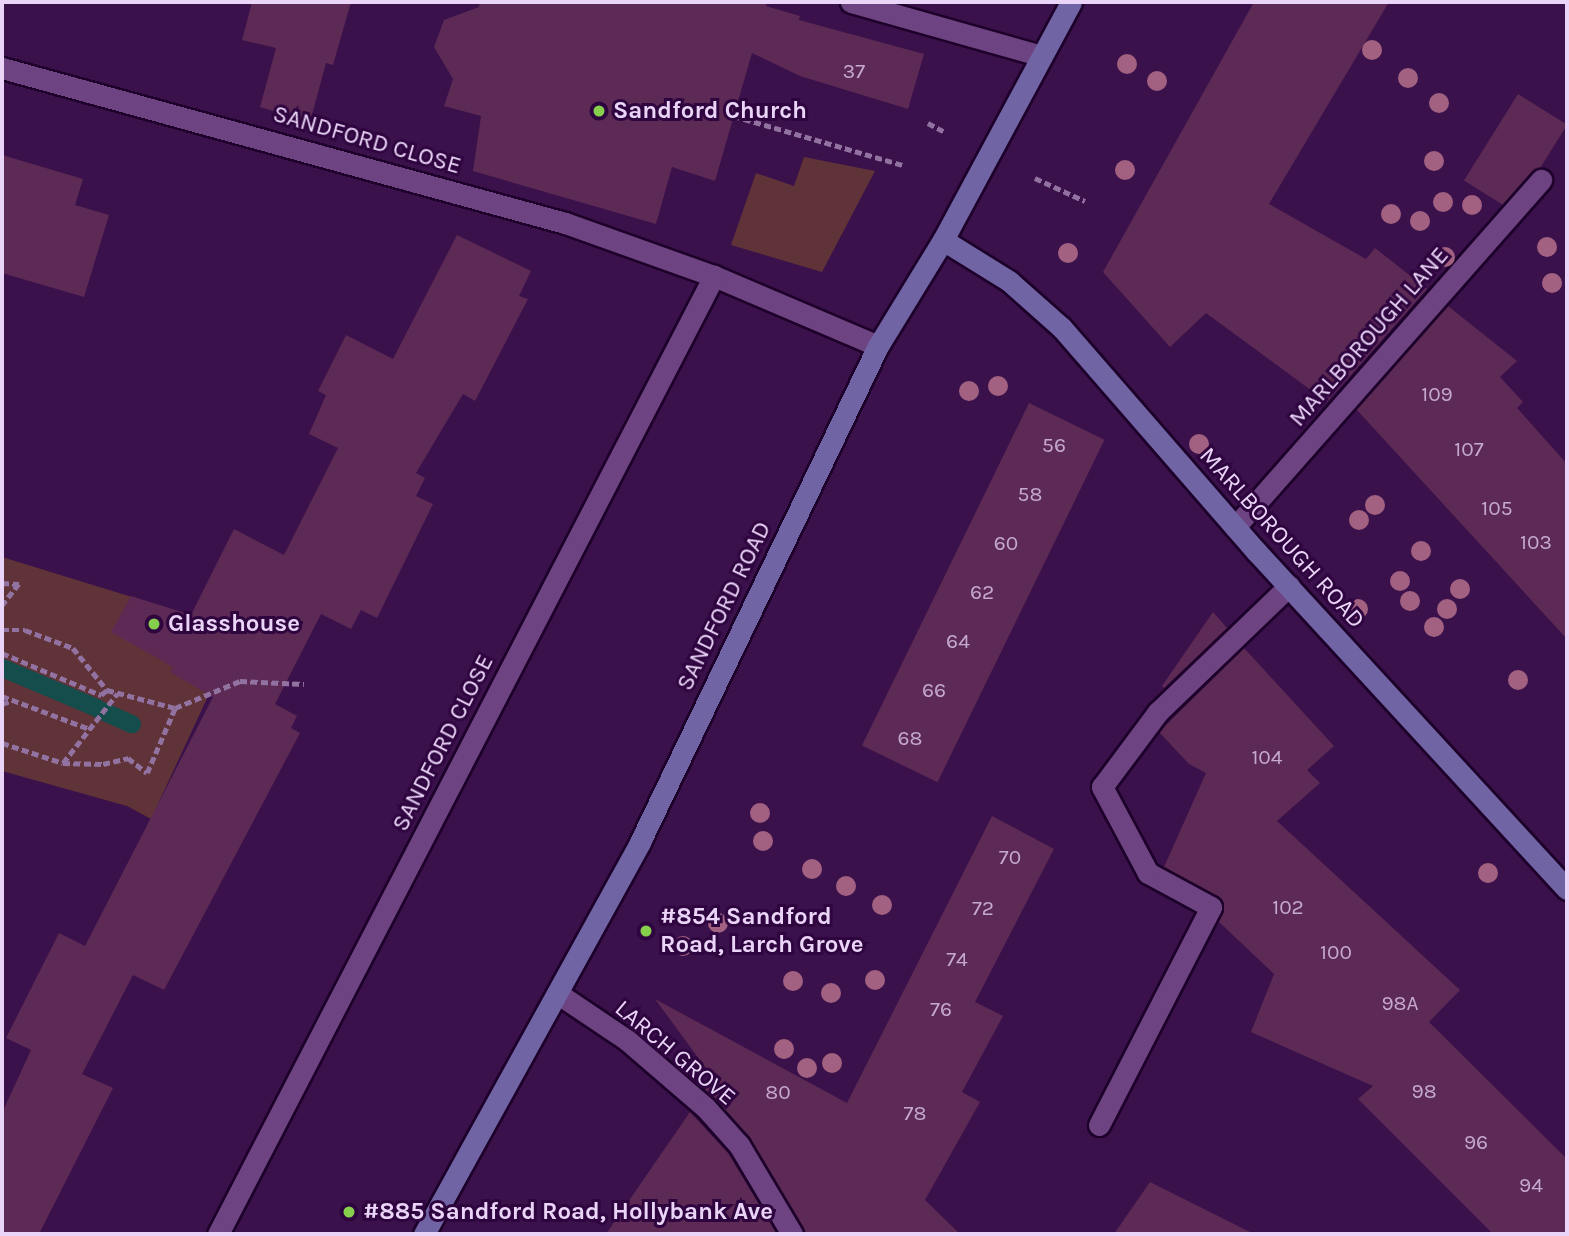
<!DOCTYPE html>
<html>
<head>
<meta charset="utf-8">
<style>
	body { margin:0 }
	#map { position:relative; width:1569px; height:1236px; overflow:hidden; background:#3a114b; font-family:Karla,sans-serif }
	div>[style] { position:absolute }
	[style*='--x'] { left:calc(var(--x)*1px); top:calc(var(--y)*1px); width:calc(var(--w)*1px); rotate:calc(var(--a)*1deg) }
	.green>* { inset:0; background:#603338 }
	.water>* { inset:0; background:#154d4c; transform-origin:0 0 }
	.stream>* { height:18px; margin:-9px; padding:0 9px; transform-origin:9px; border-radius:9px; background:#154d4c }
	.building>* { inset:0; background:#5c2a54; transform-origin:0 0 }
	.path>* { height:4.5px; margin-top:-2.25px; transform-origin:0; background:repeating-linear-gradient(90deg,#9172a0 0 7px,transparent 0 10.5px) }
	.roads { filter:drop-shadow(2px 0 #1d012a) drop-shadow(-2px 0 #1d012a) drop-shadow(0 2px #1d012a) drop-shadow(0 -2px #1d012a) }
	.lane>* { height:21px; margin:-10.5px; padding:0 10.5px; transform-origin:10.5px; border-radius:10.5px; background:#6d4481 }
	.street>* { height:21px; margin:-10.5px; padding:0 10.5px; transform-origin:10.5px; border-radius:10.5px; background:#6d4481 }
	.secondary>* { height:21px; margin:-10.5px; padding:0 10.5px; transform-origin:10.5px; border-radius:10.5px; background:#7064a4 }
	.trees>* { width:20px; height:20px; margin:-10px; border-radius:50%; background:#a26180 }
	.dots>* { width:19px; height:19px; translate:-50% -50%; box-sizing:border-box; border:4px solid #2f0540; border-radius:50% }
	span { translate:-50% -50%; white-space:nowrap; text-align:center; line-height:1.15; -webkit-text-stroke:6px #2f0540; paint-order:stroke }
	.number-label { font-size:21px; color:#c6aace }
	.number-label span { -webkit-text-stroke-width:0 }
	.poi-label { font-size:24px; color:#ead4f7; font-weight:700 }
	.left { translate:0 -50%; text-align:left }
	.street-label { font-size:24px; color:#ead4f7 }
	.frame { position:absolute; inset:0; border:4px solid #ead4f7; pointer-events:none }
</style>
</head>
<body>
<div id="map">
	<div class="green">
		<i style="clip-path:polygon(804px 157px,875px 171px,822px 272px,731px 245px,756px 173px,794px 186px)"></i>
		<i style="clip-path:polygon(2px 557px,197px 617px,171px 672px,210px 692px,151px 819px,127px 806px,2px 771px)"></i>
	</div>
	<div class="water">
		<i style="left:2px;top:658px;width:110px;height:18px;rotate:23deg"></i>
	</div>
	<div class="stream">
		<i style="--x:100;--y:710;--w:35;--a:24"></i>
	</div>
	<div class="building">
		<i style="clip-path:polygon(252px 2px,351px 2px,333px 65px,326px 63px,310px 122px,260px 107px,276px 48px,242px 40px)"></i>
		<i style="clip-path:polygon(480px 2px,767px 2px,766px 6px,800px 16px,799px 20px,924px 54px,908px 109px,800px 76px,752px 53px,715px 181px,672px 167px,656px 224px,473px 171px,481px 116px,444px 106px,453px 79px,434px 47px,444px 20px,479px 7px)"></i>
		<i style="clip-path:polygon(1254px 2px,1389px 2px,1269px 204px,1366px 259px,1375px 248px,1427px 289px,1327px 402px,1206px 313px,1170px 347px,1103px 272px)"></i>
		<i style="left:1518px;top:94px;width:58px;height:102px;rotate:32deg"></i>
		<i style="clip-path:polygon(2px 155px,83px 179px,75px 205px,109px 215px,84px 297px,2px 273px)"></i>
		<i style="clip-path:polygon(457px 235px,531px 271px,519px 296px,528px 299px,475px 401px,463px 394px,416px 473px,425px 478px,416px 496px,433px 504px,377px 618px,361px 610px,351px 629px,321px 614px,275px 704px,297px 716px,291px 728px,300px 733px,164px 990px,133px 975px,82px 1074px,113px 1088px,39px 1234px,2px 1234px,2px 1113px,31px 1050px,6px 1038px,59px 933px,85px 946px,213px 697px,170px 672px,173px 667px,111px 632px,131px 596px,191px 615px,234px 529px,284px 555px,338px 448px,309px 434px,326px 395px,318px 391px,346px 335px,393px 359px)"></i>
		<i style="clip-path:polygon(1448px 306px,1517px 361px,1500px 377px,1523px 402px,1517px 408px,1567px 464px,1567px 639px,1356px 409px)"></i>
		<i style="left:1029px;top:403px;width:84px;height:381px;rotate:26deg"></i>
		<i style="clip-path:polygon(1213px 612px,1227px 628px,1164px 688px,1162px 686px)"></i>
		<i style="clip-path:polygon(1244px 648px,1334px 746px,1307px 770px,1320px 783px,1277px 821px,1460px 990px,1429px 1022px,1567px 1159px,1567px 1234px,1493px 1234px,1358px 1099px,1373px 1086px,1251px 1032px,1274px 974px,1218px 921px,1222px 900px,1164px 867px,1206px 773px,1189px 764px,1159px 732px)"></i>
		<i style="clip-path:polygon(992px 816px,1054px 849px,975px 1002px,1003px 1016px,962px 1092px,980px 1102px,925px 1200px,960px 1234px,805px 1234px,750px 1138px,705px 1090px,713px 1078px,655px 999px,847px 1103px)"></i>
		<i style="clip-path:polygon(690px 1112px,728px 1153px,777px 1234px,606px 1234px)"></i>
		<i style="clip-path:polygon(1150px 1182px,1254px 1234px,1114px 1234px)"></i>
	</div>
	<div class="path">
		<i style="--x:734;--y:116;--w:176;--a:16.2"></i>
		<i style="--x:928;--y:123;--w:19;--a:28"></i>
		<i style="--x:1035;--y:178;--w:55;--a:24.7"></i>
		<i style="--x:2;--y:583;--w:17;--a:3"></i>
		<i style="--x:19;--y:584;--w:28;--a:128"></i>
		<i style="--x:2;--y:630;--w:23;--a:0"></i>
		<i style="--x:25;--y:630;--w:51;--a:20.6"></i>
		<i style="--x:73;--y:648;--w:54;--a:51"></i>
		<i style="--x:107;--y:690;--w:70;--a:14.8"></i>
		<i style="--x:175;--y:708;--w:70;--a:-22.6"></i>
		<i style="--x:240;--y:681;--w:64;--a:2.7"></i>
		<i style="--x:2;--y:653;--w:108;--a:23"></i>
		<i style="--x:101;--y:695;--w:8;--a:-40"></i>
		<i style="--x:2;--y:696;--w:94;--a:20.6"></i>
		<i style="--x:2;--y:704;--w:9;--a:-18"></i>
		<i style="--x:2;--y:743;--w:64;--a:18.2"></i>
		<i style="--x:63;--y:763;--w:40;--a:1.4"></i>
		<i style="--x:103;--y:764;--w:26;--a:-13"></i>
		<i style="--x:128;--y:758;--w:24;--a:38"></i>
		<i style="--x:147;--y:773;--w:71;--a:-66.7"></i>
		<i style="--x:63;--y:763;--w:88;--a:-52"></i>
	</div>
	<div class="roads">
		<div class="lane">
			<i style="--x:1235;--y:527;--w:463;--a:-48.6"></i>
			<i style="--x:1099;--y:1125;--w:245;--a:-62.8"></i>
			<i style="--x:1211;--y:907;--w:72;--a:-151.6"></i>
			<i style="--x:1148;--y:873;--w:98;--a:-118.1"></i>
			<i style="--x:1102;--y:787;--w:94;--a:-53.3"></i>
			<i style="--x:1158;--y:712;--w:182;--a:-43.9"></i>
		</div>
		<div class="street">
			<i style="--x:851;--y:2;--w:198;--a:15.8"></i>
			<i style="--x:2;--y:68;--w:584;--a:15.39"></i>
			<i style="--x:565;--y:223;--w:158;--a:19.6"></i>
			<i style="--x:714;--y:276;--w:178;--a:23.1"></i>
			<i style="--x:557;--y:993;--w:84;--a:33.9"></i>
			<i style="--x:627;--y:1040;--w:103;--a:40.7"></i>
			<i style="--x:705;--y:1107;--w:51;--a:48.2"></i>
			<i style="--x:739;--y:1145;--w:104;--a:59.2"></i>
			<i style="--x:218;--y:1234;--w:1079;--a:-62.63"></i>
		</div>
		<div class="secondary">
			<i style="--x:943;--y:240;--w:78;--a:31.8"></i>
			<i style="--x:1009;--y:281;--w:71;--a:41.6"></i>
			<i style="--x:1062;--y:328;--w:296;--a:49"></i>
			<i style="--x:1256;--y:551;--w:459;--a:47.4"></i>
			<i style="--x:424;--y:1234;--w:448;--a:-61.1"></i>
			<i style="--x:640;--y:842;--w:550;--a:-64.37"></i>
			<i style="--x:878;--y:346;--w:124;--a:-58.5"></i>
			<i style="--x:943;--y:240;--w:270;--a:-61.7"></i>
		</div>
	</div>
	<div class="trees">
		<i style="left:1372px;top:50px"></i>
		<i style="left:1127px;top:64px"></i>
		<i style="left:1408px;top:78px"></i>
		<i style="left:1157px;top:81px"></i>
		<i style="left:1439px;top:103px"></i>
		<i style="left:1434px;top:161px"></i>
		<i style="left:1125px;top:170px"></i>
		<i style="left:1443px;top:202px"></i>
		<i style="left:1472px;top:205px"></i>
		<i style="left:1391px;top:214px"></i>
		<i style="left:1420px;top:221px"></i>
		<i style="left:1547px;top:247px"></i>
		<i style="left:1068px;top:253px"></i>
		<i style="left:1445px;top:257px"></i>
		<i style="left:1552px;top:283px"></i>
		<i style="left:998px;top:386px"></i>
		<i style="left:969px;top:391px"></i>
		<i style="left:1199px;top:444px"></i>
		<i style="left:1375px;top:505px"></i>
		<i style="left:1359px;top:520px"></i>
		<i style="left:1421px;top:551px"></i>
		<i style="left:1400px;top:581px"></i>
		<i style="left:1460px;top:589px"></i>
		<i style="left:1410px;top:601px"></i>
		<i style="left:1358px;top:609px"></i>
		<i style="left:1447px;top:609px"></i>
		<i style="left:1434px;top:627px"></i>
		<i style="left:1518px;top:680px"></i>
		<i style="left:760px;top:813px"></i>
		<i style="left:763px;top:841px"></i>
		<i style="left:812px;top:869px"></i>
		<i style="left:1488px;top:873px"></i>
		<i style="left:846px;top:886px"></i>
		<i style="left:882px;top:905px"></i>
		<i style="left:718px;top:923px"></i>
		<i style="left:683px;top:946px"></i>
		<i style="left:875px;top:980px"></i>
		<i style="left:793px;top:981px"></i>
		<i style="left:831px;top:993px"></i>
		<i style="left:784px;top:1049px"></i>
		<i style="left:832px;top:1063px"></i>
		<i style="left:807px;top:1068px"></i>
	</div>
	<div class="dots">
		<i style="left:599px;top:111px;background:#86cf4c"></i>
		<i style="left:154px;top:624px;background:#86cf4c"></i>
		<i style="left:646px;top:931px;background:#86cf4c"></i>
		<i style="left:349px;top:1212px;background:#86cf4c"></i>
	</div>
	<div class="number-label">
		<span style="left:854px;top:71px">37</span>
		<span style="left:1437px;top:394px">109</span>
		<span style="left:1054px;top:445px">56</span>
		<span style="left:1469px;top:449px">107</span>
		<span style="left:1030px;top:494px">58</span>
		<span style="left:1497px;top:508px">105</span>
		<span style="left:1536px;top:542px">103</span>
		<span style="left:1006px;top:543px">60</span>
		<span style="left:982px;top:592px">62</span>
		<span style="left:958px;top:641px">64</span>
		<span style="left:934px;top:690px">66</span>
		<span style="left:910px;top:738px">68</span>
		<span style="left:1267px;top:757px">104</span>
		<span style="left:1010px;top:857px">70</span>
		<span style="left:1288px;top:907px">102</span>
		<span style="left:983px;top:908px">72</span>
		<span style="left:1336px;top:952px">100</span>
		<span style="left:957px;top:959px">74</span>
		<span style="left:1400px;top:1003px">98A</span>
		<span style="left:941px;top:1009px">76</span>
		<span style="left:1424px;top:1091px">98</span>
		<span style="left:778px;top:1092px">80</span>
		<span style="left:915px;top:1113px">78</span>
		<span style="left:1476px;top:1142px">96</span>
		<span style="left:1531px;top:1185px">94</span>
	</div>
	<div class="poi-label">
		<span class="left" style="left:613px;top:111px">Sandford Church</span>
		<span class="left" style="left:168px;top:624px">Glasshouse</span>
		<span class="left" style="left:660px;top:931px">#854 Sandford<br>Road, Larch Grove</span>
		<span class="left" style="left:363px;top:1212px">#885 Sandford Road, Hollybank Ave</span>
	</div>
	<div class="street-label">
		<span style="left:367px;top:140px;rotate:16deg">SANDFORD CLOSE</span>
		<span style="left:1369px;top:337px;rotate:-49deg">MARLBOROUGH LANE</span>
		<span style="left:1282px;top:538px;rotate:48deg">MARLBOROUGH ROAD</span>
		<span style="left:724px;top:606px;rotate:-64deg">SANDFORD ROAD</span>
		<span style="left:443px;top:743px;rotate:-63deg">SANDFORD CLOSE</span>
		<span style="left:675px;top:1053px;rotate:40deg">LARCH GROVE</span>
	</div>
	<div class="frame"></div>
</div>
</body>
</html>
